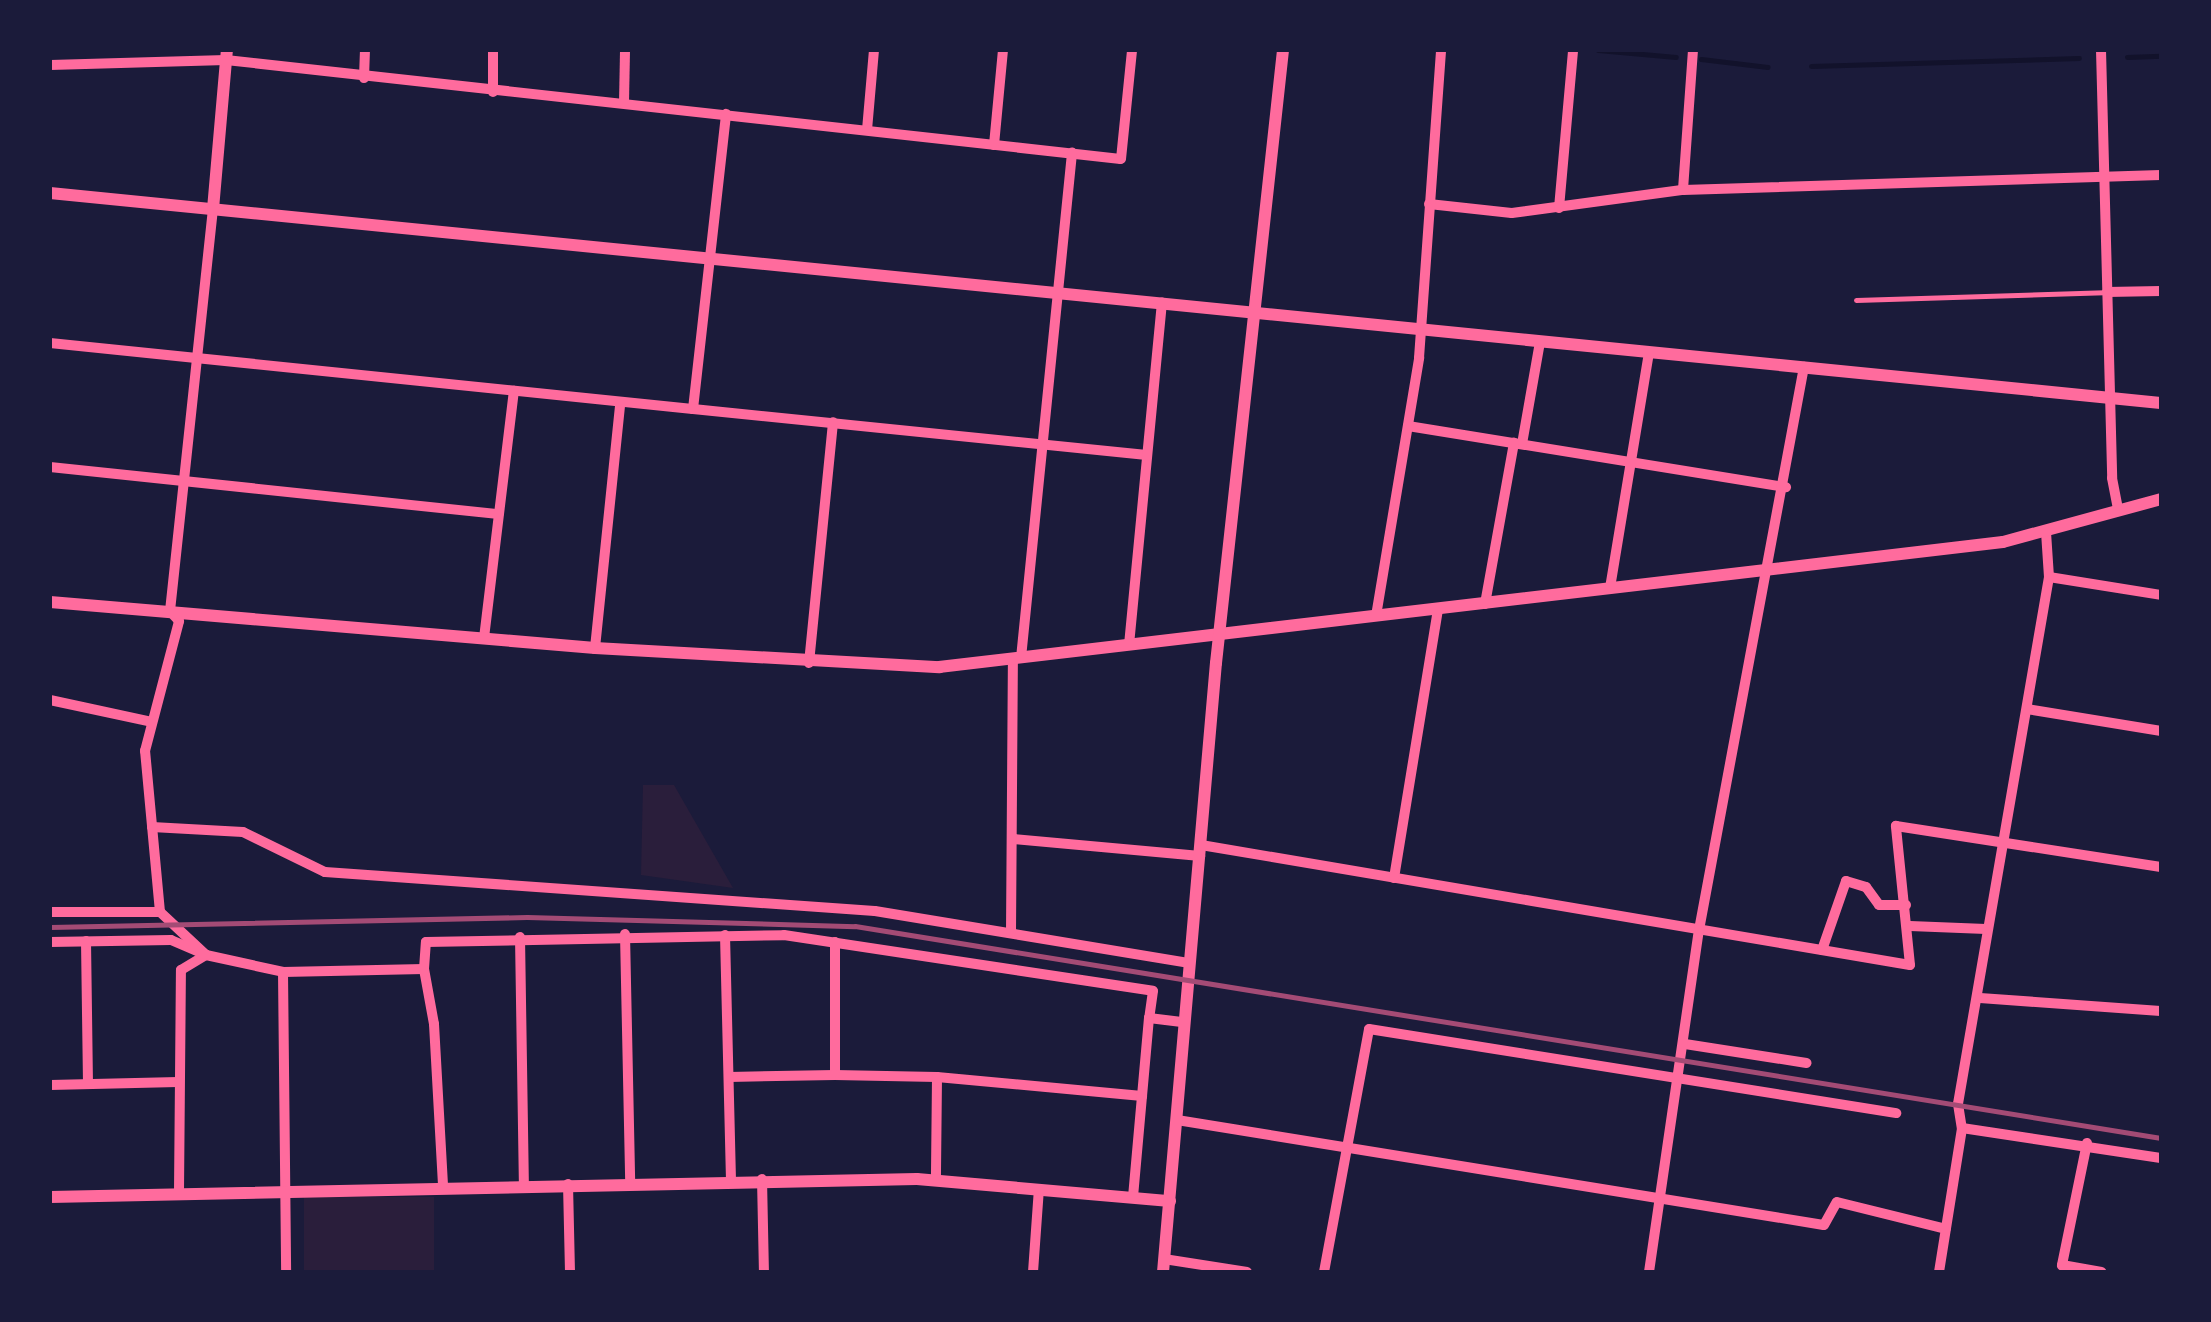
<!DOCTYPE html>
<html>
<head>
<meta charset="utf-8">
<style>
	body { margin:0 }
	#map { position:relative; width:2211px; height:1322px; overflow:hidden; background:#1b1b3a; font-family:Bitter,serif }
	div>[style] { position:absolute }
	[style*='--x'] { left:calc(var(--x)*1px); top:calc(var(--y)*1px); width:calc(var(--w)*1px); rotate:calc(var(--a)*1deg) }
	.green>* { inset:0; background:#2a1e3b; transform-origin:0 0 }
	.stream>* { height:5px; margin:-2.5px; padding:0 2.5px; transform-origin:2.5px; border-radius:2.5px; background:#12122b }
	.service>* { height:5px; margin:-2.5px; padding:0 2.5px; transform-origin:2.5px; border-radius:2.5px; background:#ff6b9d }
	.minor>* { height:10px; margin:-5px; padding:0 5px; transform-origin:5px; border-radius:5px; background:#ff6b9d }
	.tertiary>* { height:12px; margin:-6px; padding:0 6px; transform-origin:6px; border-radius:6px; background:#ff6b9d }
	.rail>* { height:5px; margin:-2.5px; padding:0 2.5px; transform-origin:2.5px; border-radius:2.5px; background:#a44b75 }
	span { translate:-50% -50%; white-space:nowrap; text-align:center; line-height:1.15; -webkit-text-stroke:10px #1b1b3a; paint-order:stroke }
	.frame { position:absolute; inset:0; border:52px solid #1b1b3a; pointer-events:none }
</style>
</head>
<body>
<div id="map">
	<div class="green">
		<i style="clip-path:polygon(643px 785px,674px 785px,733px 888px,641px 875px)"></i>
		<i style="left:434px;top:1197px;width:75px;height:130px;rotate:90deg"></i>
	</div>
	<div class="stream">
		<i style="--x:1598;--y:50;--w:78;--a:5.1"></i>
		<i style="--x:2127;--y:57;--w:34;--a:-2"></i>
		<i style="--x:1701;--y:59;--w:67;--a:6.8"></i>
		<i style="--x:1811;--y:66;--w:268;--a:-1.7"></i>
	</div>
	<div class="service">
		<i style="--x:1856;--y:300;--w:248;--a:-1.8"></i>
	</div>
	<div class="minor">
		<i style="--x:1693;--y:50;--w:140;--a:94.1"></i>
		<i style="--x:1683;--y:190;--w:478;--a:-1.8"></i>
		<i style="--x:2101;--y:50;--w:428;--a:88.5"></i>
		<i style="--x:2112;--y:478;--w:31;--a:79"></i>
		<i style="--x:50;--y:65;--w:176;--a:-1.6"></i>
		<i style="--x:226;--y:60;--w:900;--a:6.31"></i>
		<i style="--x:1121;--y:159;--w:110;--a:-84.2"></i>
		<i style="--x:364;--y:78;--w:28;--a:-88"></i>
		<i style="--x:493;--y:92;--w:42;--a:-90"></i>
		<i style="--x:624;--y:103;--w:53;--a:-88.9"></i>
		<i style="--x:867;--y:130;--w:80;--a:-85"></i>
		<i style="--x:994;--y:145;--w:95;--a:-84.6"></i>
		<i style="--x:1429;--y:204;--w:83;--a:6.2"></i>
		<i style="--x:1512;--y:213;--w:173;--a:-7.7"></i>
		<i style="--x:1559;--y:208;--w:159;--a:-84.9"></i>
		<i style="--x:2107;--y:292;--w:54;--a:-1.1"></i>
		<i style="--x:50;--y:343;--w:646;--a:5.86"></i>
		<i style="--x:693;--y:409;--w:297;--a:-83.6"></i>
		<i style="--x:693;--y:409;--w:456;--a:5.8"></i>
		<i style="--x:1408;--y:426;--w:383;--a:9.2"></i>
		<i style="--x:1522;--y:444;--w:104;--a:-80"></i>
		<i style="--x:50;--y:467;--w:451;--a:6"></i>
		<i style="--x:2046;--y:532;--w:45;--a:86.2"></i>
		<i style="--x:2049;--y:577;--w:535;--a:99.8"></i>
		<i style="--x:1958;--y:1104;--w:24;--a:81"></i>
		<i style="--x:1962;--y:1128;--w:201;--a:8.6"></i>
		<i style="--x:2049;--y:577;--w:113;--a:9.1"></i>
		<i style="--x:1610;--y:588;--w:239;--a:-80.6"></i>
		<i style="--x:1485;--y:604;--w:164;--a:-79.8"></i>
		<i style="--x:1376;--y:616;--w:262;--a:-80.5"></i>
		<i style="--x:1419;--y:358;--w:309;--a:-85.9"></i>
		<i style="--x:484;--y:638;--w:249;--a:-83.1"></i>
		<i style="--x:1129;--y:645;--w:344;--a:-84.5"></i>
		<i style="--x:595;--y:648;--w:245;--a:-84.1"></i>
		<i style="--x:1021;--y:658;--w:508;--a:-84.23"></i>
		<i style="--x:809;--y:663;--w:242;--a:-84.3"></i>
		<i style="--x:50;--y:700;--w:104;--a:12.2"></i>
		<i style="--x:2027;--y:709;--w:136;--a:9.3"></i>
		<i style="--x:152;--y:827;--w:91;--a:3.1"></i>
		<i style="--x:243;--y:832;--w:91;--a:26"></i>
		<i style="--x:325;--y:872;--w:551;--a:4.06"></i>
		<i style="--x:875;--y:911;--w:319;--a:9.4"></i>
		<i style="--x:1014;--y:839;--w:187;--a:5.2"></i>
		<i style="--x:1201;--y:845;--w:719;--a:9.61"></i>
		<i style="--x:1910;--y:965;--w:140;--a:-95.8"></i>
		<i style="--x:1896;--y:826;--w:268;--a:8.8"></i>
		<i style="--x:1394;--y:878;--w:273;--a:-80.7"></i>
		<i style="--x:50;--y:912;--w:110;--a:0"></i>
		<i style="--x:1910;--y:926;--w:76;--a:2.3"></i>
		<i style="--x:1011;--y:932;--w:274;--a:-89.6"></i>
		<i style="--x:625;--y:934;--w:249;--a:88.8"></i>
		<i style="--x:725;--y:935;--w:245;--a:88.6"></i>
		<i style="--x:520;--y:937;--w:248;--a:89.1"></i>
		<i style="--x:86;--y:941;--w:143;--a:89.2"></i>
		<i style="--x:50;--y:942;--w:121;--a:-0.9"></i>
		<i style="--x:171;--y:940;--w:38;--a:23"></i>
		<i style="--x:206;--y:955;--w:79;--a:12.4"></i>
		<i style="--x:283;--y:972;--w:141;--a:-1.2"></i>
		<i style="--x:424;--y:969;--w:27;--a:-86"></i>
		<i style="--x:426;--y:942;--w:358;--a:-1.1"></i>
		<i style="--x:784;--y:935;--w:373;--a:8.6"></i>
		<i style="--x:1153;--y:991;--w:27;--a:98"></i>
		<i style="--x:1149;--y:1018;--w:35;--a:7"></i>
		<i style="--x:835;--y:942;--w:133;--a:90"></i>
		<i style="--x:835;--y:1075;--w:102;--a:1.1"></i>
		<i style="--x:937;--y:1077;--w:102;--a:90.6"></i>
		<i style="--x:1822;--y:950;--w:73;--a:-70.8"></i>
		<i style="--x:1846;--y:881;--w:21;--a:17"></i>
		<i style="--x:1866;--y:887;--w:22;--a:54"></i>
		<i style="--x:1879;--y:905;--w:27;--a:0"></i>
		<i style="--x:424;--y:969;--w:56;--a:79.7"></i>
		<i style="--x:434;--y:1024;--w:163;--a:86.8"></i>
		<i style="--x:283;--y:972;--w:300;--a:89.4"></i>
		<i style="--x:1980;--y:998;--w:181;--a:4.1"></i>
		<i style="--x:1685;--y:1044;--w:123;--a:8.9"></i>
		<i style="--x:729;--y:1077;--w:106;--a:-1.1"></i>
		<i style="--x:937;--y:1077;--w:206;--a:5.3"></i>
		<i style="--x:50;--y:1085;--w:128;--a:-1.3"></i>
		<i style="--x:1177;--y:1120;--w:655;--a:9.22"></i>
		<i style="--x:1824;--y:1225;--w:26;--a:-61"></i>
		<i style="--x:1837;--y:1202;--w:112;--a:13.9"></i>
		<i style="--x:2087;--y:1143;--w:125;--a:101.6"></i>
		<i style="--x:2062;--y:1265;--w:40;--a:10"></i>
		<i style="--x:762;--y:1179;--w:93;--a:88.8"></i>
		<i style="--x:568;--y:1184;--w:88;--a:88.7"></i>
		<i style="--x:179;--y:1192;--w:222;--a:-89.5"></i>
		<i style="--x:181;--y:970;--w:29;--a:-31"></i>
		<i style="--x:206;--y:955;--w:63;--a:-136.9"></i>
		<i style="--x:160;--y:912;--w:162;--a:-95.3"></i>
		<i style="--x:145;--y:751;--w:134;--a:-75.3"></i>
		<i style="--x:179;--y:621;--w:13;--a:-132"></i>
		<i style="--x:170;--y:611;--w:404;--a:-83.9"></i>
		<i style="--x:1133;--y:1197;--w:180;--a:-84.9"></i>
		<i style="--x:1164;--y:1259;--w:84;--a:8.9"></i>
		<i style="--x:1033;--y:1272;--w:83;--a:-85.9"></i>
		<i style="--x:1324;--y:1272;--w:247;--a:-79.5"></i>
		<i style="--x:1369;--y:1029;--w:534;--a:9.06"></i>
		<i style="--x:1649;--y:1272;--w:346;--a:-81.7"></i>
		<i style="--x:1699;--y:930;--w:573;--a:-79.44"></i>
		<i style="--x:1939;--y:1272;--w:146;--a:-80.9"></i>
	</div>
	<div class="tertiary">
		<i style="--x:50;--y:193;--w:2121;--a:5.68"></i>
		<i style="--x:213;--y:209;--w:160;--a:-85"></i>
		<i style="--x:50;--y:602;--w:547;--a:4.82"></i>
		<i style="--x:595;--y:648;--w:345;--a:3.2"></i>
		<i style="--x:939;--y:667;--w:1071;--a:-6.7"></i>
		<i style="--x:2003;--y:542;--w:164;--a:-15.2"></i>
		<i style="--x:50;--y:1197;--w:867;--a:-1.19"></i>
		<i style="--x:917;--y:1179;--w:254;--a:5"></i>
		<i style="--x:1163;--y:1272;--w:611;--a:-85.03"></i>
		<i style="--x:1216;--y:663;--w:617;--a:-83.76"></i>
	</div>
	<div class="rail">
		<i style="--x:50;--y:927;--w:477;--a:-1.2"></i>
		<i style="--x:527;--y:917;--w:328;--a:1.6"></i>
		<i style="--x:855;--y:926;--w:1323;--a:9.22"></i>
	</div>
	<div class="frame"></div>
</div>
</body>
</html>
